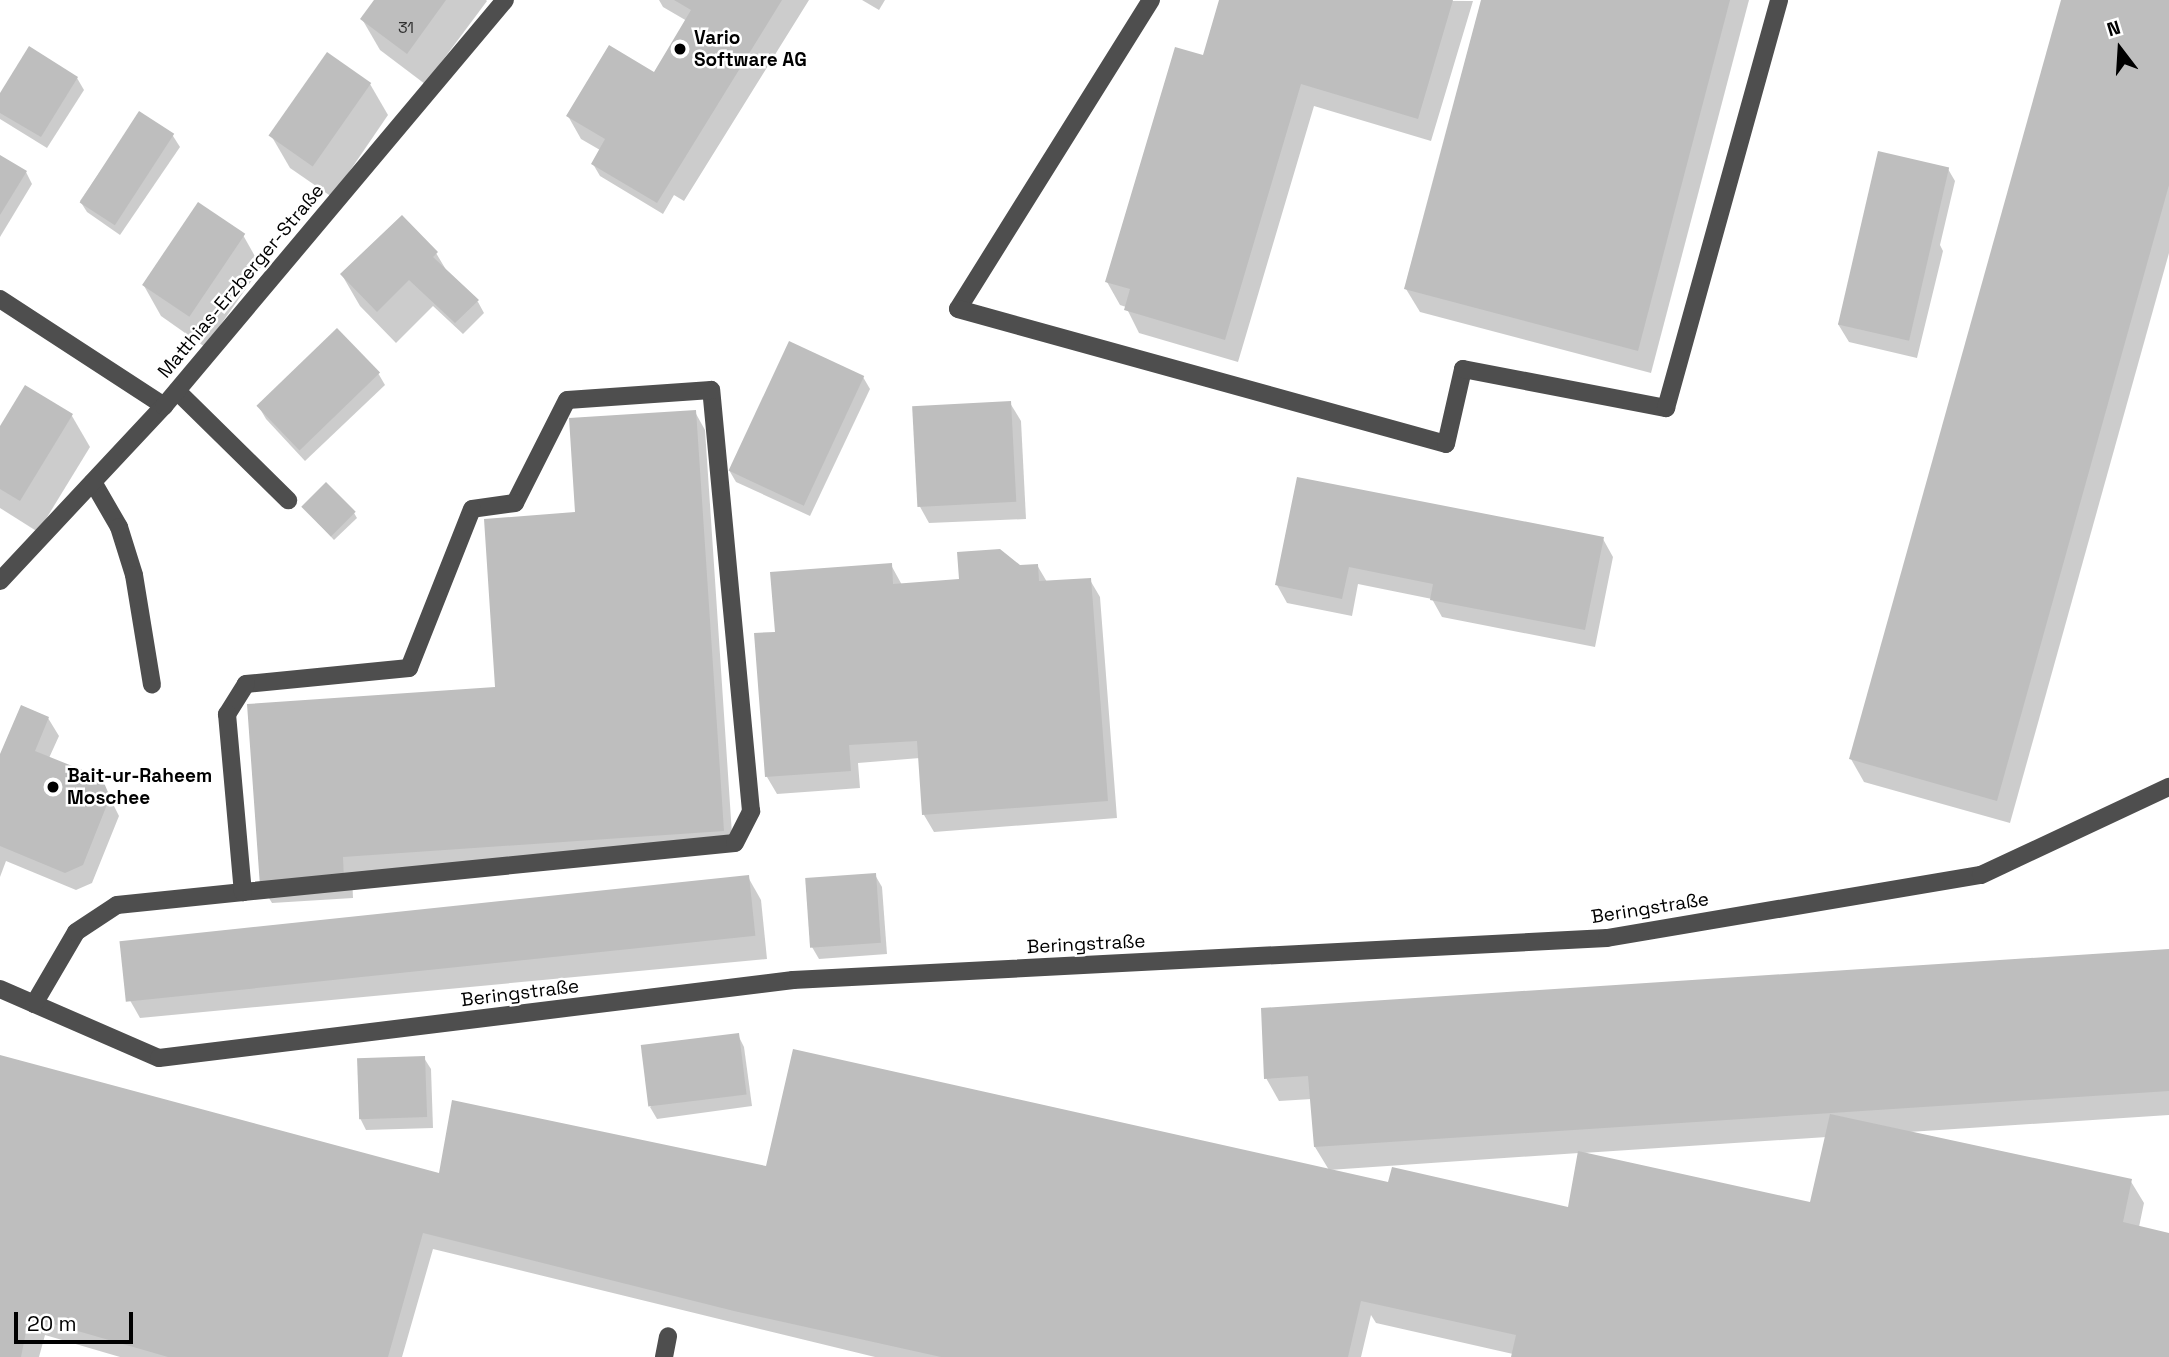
<!DOCTYPE html>
<html>
<head>
<meta charset="utf-8">
<style>
	body { margin:0 }
	#map { position:relative; width:2169px; height:1357px; overflow:hidden; background:#fff; font-family:"Space Grotesk",sans-serif }
	div>[style] { position:absolute }
	[style*='--x'] { left:calc(var(--x)*1px); top:calc(var(--y)*1px); width:calc(var(--w)*1px); rotate:calc(var(--a)*1deg) }
	.shadow>* { inset:0; background:#0003 }
	.building>* { inset:0; background:#bebebe; transform-origin:0 0 }
	.minor>* { height:18px; margin:-9px; padding:0 9px; transform-origin:9px; border-radius:9px; background:#4e4e4e }
	.dots>* { width:19px; height:19px; translate:-50% -50%; box-sizing:border-box; border:4px solid #fff; border-radius:50% }
	span { translate:-50% -50%; white-space:nowrap; text-align:center; line-height:1.15; -webkit-text-stroke:5px #fff; paint-order:stroke }
	.number-label { font-size:16px; color:#303030 }
	.number-label span { -webkit-text-stroke-width:0 }
	.poi-label { font-size:19px; color:#000; font-weight:700 }
	.left { translate:0 -50%; text-align:left }
	.street-label { font-size:19px; color:#000 }
	.north { position:absolute; left:2085px; top:14px; width:70px; height:70px; -webkit-text-stroke:5px #fff; paint-order:stroke; rotate:343deg; font-size:19px; font-weight:700; line-height:28px; text-align:center; color:#000 }
	.north::after { content:''; display:block; margin:auto; width:24px; height:32px; background:#000; clip-path:polygon(50% 0,100% 100%,50% 72%,0 100%) }
	.scale { position:absolute; left:14px; top:1312px; width:119px; height:32px; box-sizing:border-box; border:4px solid #000; border-top:0; padding-left:9px; font-size:21px; line-height:24px; white-space:nowrap; color:#000; -webkit-text-stroke:5px #fff; paint-order:stroke }
</style>
</head>
<body>
<div id="map">
	<div class="shadow">
		<i style="clip-path:polygon(376px 0,486px 0,487px 1px,425px 84px,380px 50px,362px 19px)"></i>
		<i style="clip-path:polygon(659px 0,809px 0,684px 201px,674px 195px,663px 214px,600px 176px,593px 164px,600px 150px,581px 139px,568px 116px,655px 75px,687px 21px,663px 7px)"></i>
		<i style="clip-path:polygon(862px 0,885px 0,879px 10px)"></i>
		<i style="clip-path:polygon(1221px 0,1473px 1px,1431px 141px,1314px 106px,1238px 362px,1139px 333px,1126px 307px,1120px 305px,1107px 282px,1204px 57px)"></i>
		<i style="clip-path:polygon(1483px 0,1749px 0,1651px 373px,1420px 312px,1406px 289px)"></i>
		<i style="clip-path:polygon(2063px 0,2169px 0,2169px 253px,2010px 823px,1864px 782px,1851px 759px)"></i>
		<i style="clip-path:polygon(77px 78px,84px 90px,47px 148px,0 119px,0 96px)"></i>
		<i style="clip-path:polygon(370px 84px,388px 115px,332px 197px,290px 168px,272px 137px)"></i>
		<i style="clip-path:polygon(140px 113px,173px 136px,180px 147px,120px 235px,87px 212px,80px 201px)"></i>
		<i style="clip-path:polygon(0 157px,26px 172px,32px 184px,0 237px)"></i>
		<i style="clip-path:polygon(1948px 169px,1955px 181px,1940px 245px,1943px 251px,1917px 358px,1849px 342px,1838px 324px)"></i>
		<i style="clip-path:polygon(243px 235px,261px 267px,205px 347px,161px 316px,143px 284px)"></i>
		<i style="clip-path:polygon(436px 253px,448px 273px,478px 302px,484px 313px,463px 334px,433px 306px,396px 343px,360px 306px,342px 275px)"></i>
		<i style="clip-path:polygon(378px 373px,385px 385px,305px 461px,266px 419px,259px 407px)"></i>
		<i style="clip-path:polygon(863px 377px,870px 389px,810px 516px,736px 482px,729px 470px)"></i>
		<i style="clip-path:polygon(1010px 403px,1021px 421px,1026px 519px,929px 523px,919px 505px,914px 408px)"></i>
		<i style="clip-path:polygon(695px 412px,705px 430px,733px 849px,352px 874px,353px 898px,272px 903px,261px 885px,497px 689px,577px 514px)"></i>
		<i style="clip-path:polygon(72px 416px,90px 447px,38px 532px,0 508px,0 430px)"></i>
		<i style="clip-path:polygon(1298px 479px,1603px 539px,1613px 557px,1595px 647px,1442px 617px,1432px 599px,1358px 584px,1352px 616px,1287px 603px,1277px 585px)"></i>
		<i style="clip-path:polygon(303px 507px,354px 513px,357px 518px,334px 540px)"></i>
		<i style="clip-path:polygon(891px 565px,902px 585px,961px 581px,1037px 565px,1047px 582px,1090px 580px,1100px 597px,1117px 818px,934px 832px,924px 815px,920px 758px,858px 763px,860px 788px,777px 794px,767px 777px,777px 633px)"></i>
		<i style="clip-path:polygon(48px 718px,59px 736px,49px 758px,101px 780px,119px 816px,92px 883px,76px 890px,6px 861px,0 877px,0 759px)"></i>
		<i style="clip-path:polygon(875px 875px,882px 887px,887px 954px,819px 959px,812px 947px)"></i>
		<i style="clip-path:polygon(748px 877px,761px 900px,767px 959px,140px 1018px,127px 995px)"></i>
		<i style="clip-path:polygon(evenodd,2169px 951px,2169px 1115px,1909px 1132px,2130px 1180px,2144px 1203px,2139px 1227px,2169px 1234px,2169px 1357px,1512px 1357px,1513px 1354px,1376px 1323px,1371px 1315px,1361px 1357px,875px 1357px,433px 1249px,402px 1357px,120px 1357px,45px 1335px,39px 1357px,0 1357px,0 1056px,440px 1175px,768px 1168px,1386px 1184px,1569px 1209px,1579px 1153px,1329px 1170px,1315px 1147px,1312px 1099px,1279px 1101px,1266px 1078px,2169px 951px,1827px 1137px,1811px 1204px,1583px 1153px,1827px 1137px)"></i>
		<i style="clip-path:polygon(738px 1035px,744px 1047px,752px 1106px,657px 1119px,650px 1107px)"></i>
		<i style="clip-path:polygon(424px 1058px,431px 1069px,433px 1128px,366px 1130px,360px 1118px)"></i>
	</div>
	<div class="building">
		<i style="clip-path:polygon(374px 0,446px 0,407px 54px,360px 19px)"></i>
		<i style="clip-path:polygon(674px 0,782px 0,657px 203px,591px 164px,605px 139px,566px 116px,609px 45px,654px 72px,691px 10px)"></i>
		<i style="clip-path:polygon(1219px 0,1453px 0,1418px 119px,1301px 84px,1225px 340px,1124px 310px,1130px 289px,1105px 282px,1175px 47px,1203px 55px)"></i>
		<i style="clip-path:polygon(1481px 0,1730px 0,1638px 351px,1404px 289px)"></i>
		<i style="clip-path:polygon(2061px 0,2169px 0,2169px 185px,1997px 801px,1849px 759px)"></i>
		<i style="clip-path:polygon(29px 46px,78px 77px,41px 137px,0 113px,0 93px)"></i>
		<i style="left:327px;top:52px;width:54px;height:102px;rotate:35deg"></i>
		<i style="left:139px;top:111px;width:42px;height:109px;rotate:33deg"></i>
		<i style="left:1878px;top:151px;width:73px;height:178px;rotate:13deg"></i>
		<i style="clip-path:polygon(0 155px,27px 171px,0 215px)"></i>
		<i style="left:198px;top:202px;width:57px;height:100px;rotate:34deg"></i>
		<i style="clip-path:polygon(402px 215px,438px 252px,433px 257px,479px 300px,455px 323px,409px 280px,377px 312px,340px 274px)"></i>
		<i style="left:337px;top:328px;width:62px;height:112px;rotate:46deg"></i>
		<i style="left:789px;top:341px;width:83px;height:143px;rotate:25deg"></i>
		<i style="clip-path:polygon(25px 385px,73px 414px,20px 501px,0 489px,0 426px)"></i>
		<i style="left:1011px;top:401px;width:101px;height:99px;rotate:87deg"></i>
		<i style="clip-path:polygon(696px 410px,724px 831px,343px 857px,344px 880px,260px 886px,247px 704px,495px 687px,484px 519px,575px 512px,569px 418px)"></i>
		<i style="clip-path:polygon(1297px 477px,1604px 537px,1585px 630px,1430px 600px,1433px 584px,1349px 567px,1342px 599px,1275px 585px)"></i>
		<i style="left:326px;top:482px;width:42px;height:35px;rotate:45deg"></i>
		<i style="clip-path:polygon(1000px 549px,1020px 565px,1038px 564px,1039px 581px,1091px 578px,1108px 801px,922px 815px,917px 741px,849px 745px,851px 771px,765px 777px,754px 633px,775px 632px,770px 572px,892px 563px,893px 584px,959px 579px,957px 552px)"></i>
		<i style="clip-path:polygon(21px 705px,49px 717px,35px 751px,102px 778px,110px 797px,83px 865px,65px 873px,0 846px,0 754px)"></i>
		<i style="left:876px;top:873px;width:70px;height:71px;rotate:86deg"></i>
		<i style="left:749px;top:875px;width:61px;height:633px;rotate:84deg"></i>
		<i style="clip-path:polygon(2169px 949px,2169px 1091px,1314px 1147px,1308px 1076px,1264px 1079px,1261px 1008px)"></i>
		<i style="left:739px;top:1033px;width:62px;height:99px;rotate:83deg"></i>
		<i style="clip-path:polygon(793px 1049px,1388px 1182px,1392px 1167px,1568px 1207px,1578px 1151px,1810px 1202px,1830px 1114px,2132px 1179px,2123px 1222px,2169px 1233px,2169px 1357px,1511px 1357px,1516px 1335px,1361px 1301px,1348px 1357px,941px 1357px,734px 1311px,423px 1233px,388px 1357px,168px 1357px,29px 1317px,21px 1357px,0 1357px,0 1055px,439px 1173px,452px 1100px,766px 1166px)"></i>
		<i style="left:425px;top:1056px;width:61px;height:68px;rotate:88deg"></i>
	</div>
	<div class="minor">
		<i style="--x:1151;--y:0;--w:364;--a:122"></i>
		<i style="--x:958;--y:309;--w:506;--a:15.46"></i>
		<i style="--x:1446;--y:444;--w:77;--a:-77.2"></i>
		<i style="--x:1463;--y:369;--w:207;--a:10.9"></i>
		<i style="--x:1666;--y:408;--w:423;--a:-74.5"></i>
		<i style="--x:0;--y:299;--w:196;--a:33.1"></i>
		<i style="--x:177;--y:391;--w:156;--a:44.5"></i>
		<i style="--x:93;--y:482;--w:52;--a:60"></i>
		<i style="--x:119;--y:527;--w:50;--a:72.6"></i>
		<i style="--x:134;--y:575;--w:111;--a:80.7"></i>
		<i style="--x:0;--y:581;--w:240;--a:-46.9"></i>
		<i style="--x:164;--y:406;--w:530;--a:-49.97"></i>
		<i style="--x:0;--y:989;--w:173;--a:23.5"></i>
		<i style="--x:159;--y:1058;--w:639;--a:-7.01"></i>
		<i style="--x:793;--y:980;--w:815;--a:-2.95"></i>
		<i style="--x:1607;--y:938;--w:379;--a:-9.6"></i>
		<i style="--x:1981;--y:875;--w:208;--a:-25.1"></i>
		<i style="--x:34;--y:1004;--w:83;--a:-59.7"></i>
		<i style="--x:76;--y:932;--w:49;--a:-33.4"></i>
		<i style="--x:117;--y:905;--w:127;--a:-5.9"></i>
		<i style="--x:243;--y:892;--w:494;--a:-5.7"></i>
		<i style="--x:735;--y:843;--w:36;--a:-63"></i>
		<i style="--x:751;--y:811;--w:423;--a:-95.4"></i>
		<i style="--x:711;--y:390;--w:144;--a:176"></i>
		<i style="--x:567;--y:400;--w:115;--a:116.8"></i>
		<i style="--x:515;--y:503;--w:43;--a:172.1"></i>
		<i style="--x:472;--y:509;--w:171;--a:111.6"></i>
		<i style="--x:409;--y:668;--w:164;--a:174.4"></i>
		<i style="--x:246;--y:684;--w:36;--a:122"></i>
		<i style="--x:227;--y:714;--w:179;--a:84.9"></i>
		<i style="--x:664;--y:1357;--w:21;--a:-79"></i>
	</div>
	<div class="dots">
		<i style="left:680px;top:49px;background:#000"></i>
		<i style="left:53px;top:787px;background:#000"></i>
	</div>
	<div class="number-label">
		<span style="left:406px;top:28px">31</span>
	</div>
	<div class="poi-label">
		<span class="left" style="left:694px;top:49px">Vario<br>Software AG</span>
		<span class="left" style="left:67px;top:787px">Bait-ur-Raheem<br>Moschee</span>
	</div>
	<div class="street-label">
		<span style="left:241px;top:281px;rotate:-50deg">Matthias-Erzberger-Straße</span>
		<span style="left:1650px;top:908px;rotate:-9deg">Beringstraße</span>
		<span style="left:1086px;top:944px;rotate:-3deg">Beringstraße</span>
		<span style="left:520px;top:993px;rotate:-7deg">Beringstraße</span>
	</div>
	<div class="north">N</div>
	<div class="scale">20 m</div>
</div>
</body>
</html>
